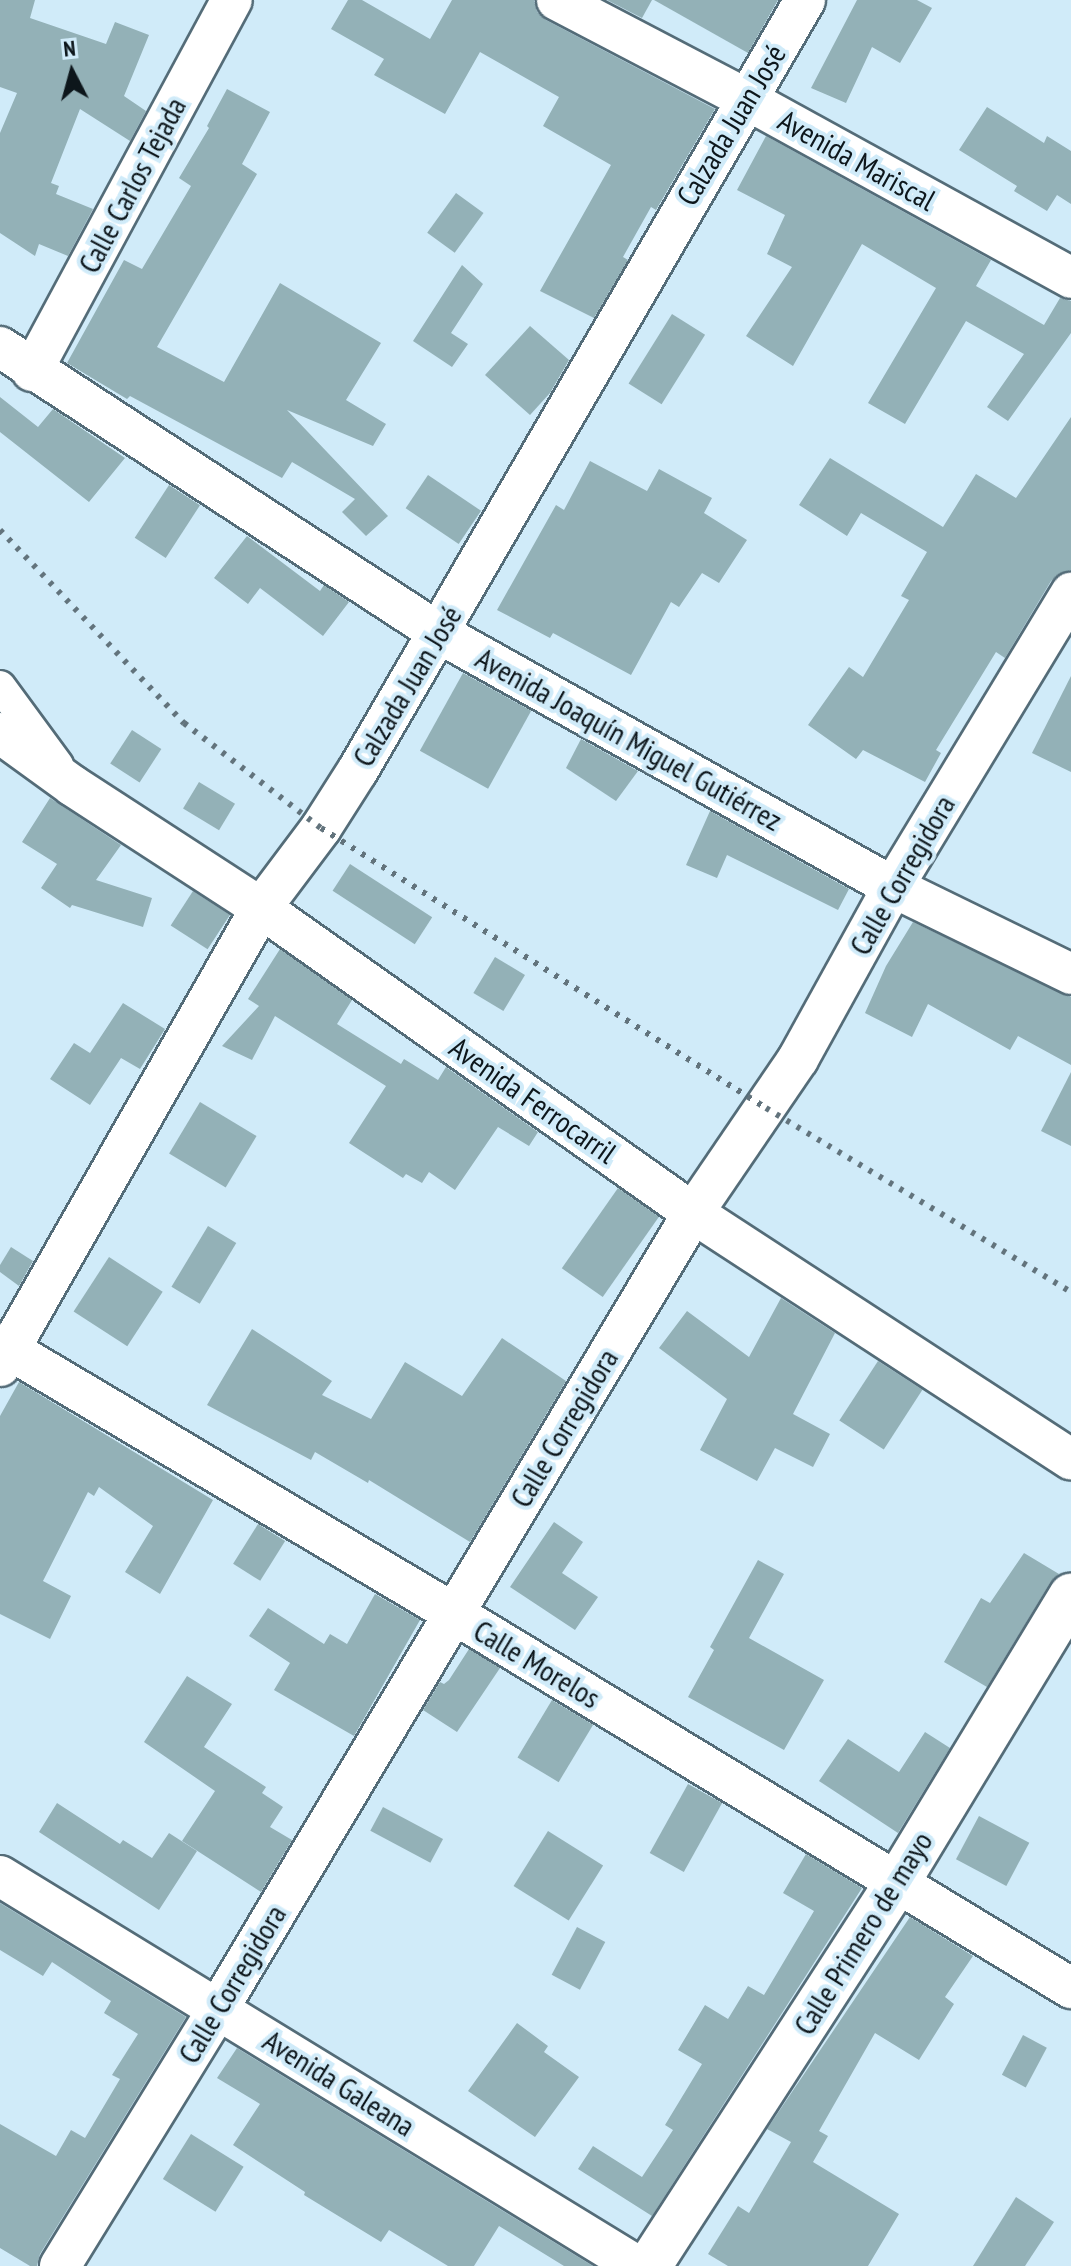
<!DOCTYPE html>
<html>
<head>
<meta charset="utf-8">
<style>
	body { margin:0 }
	#map { position:relative; width:1071px; height:2266px; overflow:hidden; background:#d0ebf9; font-family:"PT Sans Narrow",sans-serif }
	div>[style] { position:absolute }
	[style*='--x'] { left:calc(var(--x)*1px); top:calc(var(--y)*1px); width:calc(var(--w)*1px); rotate:calc(var(--a)*1deg) }
	.building>* { inset:0; background:#93b1b7; transform-origin:0 0 }
	.roads { filter:drop-shadow(2px 0 #546c78) drop-shadow(-2px 0 #546c78) drop-shadow(0 2px #546c78) drop-shadow(0 -2px #546c78) }
	.pedestrian>* { height:30px; margin:-15px; padding:0 15px; transform-origin:15px; border-radius:15px; background:#fff }
	.minor>* { height:40px; margin:-20px; padding:0 20px; transform-origin:20px; border-radius:20px; background:#fff }
	.tertiary>* { height:44px; margin:-22px; padding:0 22px; transform-origin:22px; border-radius:22px; background:#fff }
	.rail>* { height:6px; margin-top:-3px; transform-origin:0; background:repeating-linear-gradient(90deg,#62737c 0 4px,transparent 0 12px) }
	span { translate:-50% -50%; white-space:nowrap; text-align:center; line-height:1.15; -webkit-text-stroke:8px #d0ebf9; paint-order:stroke }
	.street-label { font-size:30px; color:#0d161b }
	.north { position:absolute; left:32px; top:32px; width:80px; height:80px; -webkit-text-stroke:6px #d0ebf9; paint-order:stroke; rotate:354deg; font-size:22px; font-weight:700; line-height:32px; text-align:center; color:#0d161b }
	.north::after { content:''; display:block; margin:auto; width:28px; height:36px; background:#0d161b; clip-path:polygon(50% 0,100% 100%,50% 72%,0 100%) }
</style>
</head>
<body>
<div id="map">
	<div class="building">
		<i style="clip-path:polygon(0 0,35px 0,30px 18px,106px 44px,115px 22px,149px 35px,124px 96px,146px 111px,130px 141px,80px 109px,51px 183px,59px 186px,56px 194px,93px 209px,68px 256px,39px 244px,35px 256px,0 233px,0 133px,17px 93px,0 87px)"></i>
		<i style="clip-path:polygon(348px 0,362px 0,430px 39px,452px 0,534px 0,537px 12px,546px 20px,715px 109px,656px 210px,651px 207px,623px 257px,628px 260px,594px 318px,540px 291px,611px 165px,543px 126px,559px 97px,480px 52px,445px 114px,374px 75px,384px 59px,331px 29px)"></i>
		<i style="clip-path:polygon(607px 0,652px 0,642px 18px)"></i>
		<i style="clip-path:polygon(654px 0,778px 0,748px 53px)"></i>
		<i style="clip-path:polygon(857px 0,917px 0,932px 8px,900px 63px,872px 47px,846px 103px,811px 88px)"></i>
		<i style="clip-path:polygon(227px 89px,270px 112px,242px 164px,257px 174px,157px 347px,224px 382px,280px 283px,381px 343px,346px 400px,386px 424px,373px 446px,287px 410px,388px 516px,366px 536px,342px 512px,355px 499px,292px 462px,282px 478px,130px 396px,127px 399px,67px 363px,124px 260px,142px 269px,191px 186px,179px 178px,209px 128px,207px 126px)"></i>
		<i style="clip-path:polygon(987px 107px,1044px 143px,1047px 136px,1071px 151px,1071px 204px,1057px 195px,1047px 211px,1014px 191px,1017px 186px,959px 150px)"></i>
		<i style="clip-path:polygon(766px 136px,991px 260px,976px 286px,1044px 325px,1060px 298px,1071px 301px,1071px 333px,1008px 421px,987px 407px,1024px 354px,966px 321px,905px 424px,868px 403px,936px 288px,862px 244px,793px 366px,746px 336px,792px 267px,767px 254px,785px 215px,737px 190px)"></i>
		<i style="left:456px;top:193px;width:34px;height:49px;rotate:36deg"></i>
		<i style="clip-path:polygon(462px 265px,483px 284px,451px 333px,468px 344px,452px 367px,413px 341px)"></i>
		<i style="left:672px;top:314px;width:39px;height:82px;rotate:32deg"></i>
		<i style="clip-path:polygon(530px 326px,569px 360px,550px 393px,530px 415px,485px 375px)"></i>
		<i style="clip-path:polygon(0 397px,38px 427px,53px 409px,125px 458px,89px 502px,0 432px)"></i>
		<i style="clip-path:polygon(1071px 417px,1071px 570px,1061px 573px,1051px 581px,1005px 658px,996px 652px,936px 750px,941px 753px,925px 782px,863px 750px,856px 759px,808px 725px,849px 667px,863px 677px,909px 600px,901px 596px,927px 552px,861px 513px,847px 536px,799px 505px,830px 458px,943px 527px,976px 474px,1016px 498px)"></i>
		<i style="clip-path:polygon(590px 461px,647px 491px,659px 469px,712px 498px,704px 513px,747px 540px,719px 583px,702px 573px,679px 607px,671px 602px,631px 675px,553px 633px,550px 638px,497px 610px,556px 505px,564px 510px)"></i>
		<i style="left:428px;top:475px;width:64px;height:40px;rotate:34deg"></i>
		<i style="left:169px;top:485px;width:37px;height:63px;rotate:33deg"></i>
		<i style="clip-path:polygon(247px 536px,320px 591px,324px 585px,349px 602px,323px 636px,260px 588px,248px 604px,214px 578px)"></i>
		<i style="left:463px;top:673px;width:78px;height:89px;rotate:29deg"></i>
		<i style="clip-path:polygon(1071px 676px,1071px 772px,1032px 753px)"></i>
		<i style="left:132px;top:730px;width:35px;height:40px;rotate:33deg"></i>
		<i style="clip-path:polygon(581px 739px,638px 771px,616px 801px,566px 768px)"></i>
		<i style="left:199px;top:782px;width:42px;height:31px;rotate:31deg"></i>
		<i style="clip-path:polygon(50px 798px,121px 845px,96px 880px,152px 898px,143px 927px,72px 905px,70px 908px,41px 888px,57px 864px,22px 842px)"></i>
		<i style="clip-path:polygon(710px 811px,849px 889px,838px 910px,727px 855px,717px 878px,686px 865px)"></i>
		<i style="left:350px;top:864px;width:98px;height:32px;rotate:33deg"></i>
		<i style="left:193px;top:891px;width:44px;height:41px;rotate:33deg"></i>
		<i style="clip-path:polygon(913px 922px,1071px 997px,1071px 1065px,1018px 1036px,1010px 1050px,928px 1004px,912px 1037px,865px 1013px,886px 966px)"></i>
		<i style="clip-path:polygon(280px 949px,352px 1000px,337px 1024px,401px 1064px,404px 1059px,438px 1080px,446px 1067px,538px 1132px,529px 1146px,498px 1127px,455px 1190px,429px 1172px,422px 1183px,406px 1174px,403px 1178px,349px 1143px,386px 1086px,275px 1016px,252px 1060px,222px 1046px,259px 1006px,248px 999px)"></i>
		<i style="left:495px;top:957px;width:35px;height:42px;rotate:31deg"></i>
		<i style="clip-path:polygon(123px 1003px,165px 1029px,140px 1069px,121px 1058px,90px 1105px,50px 1079px,74px 1043px,90px 1053px)"></i>
		<i style="clip-path:polygon(1071px 1072px,1071px 1146px,1041px 1131px)"></i>
		<i style="left:200px;top:1102px;width:66px;height:60px;rotate:31deg"></i>
		<i style="left:618px;top:1188px;width:50px;height:98px;rotate:35deg"></i>
		<i style="left:208px;top:1226px;width:33px;height:71px;rotate:31deg"></i>
		<i style="clip-path:polygon(11px 1247px,33px 1261px,19px 1286px,0 1272px,0 1265px)"></i>
		<i style="left:109px;top:1257px;width:64px;height:65px;rotate:33deg"></i>
		<i style="clip-path:polygon(781px 1298px,835px 1333px,793px 1414px,830px 1434px,813px 1467px,775px 1448px,757px 1481px,700px 1450px,727px 1399px,659px 1348px,687px 1311px,749px 1357px)"></i>
		<i style="clip-path:polygon(252px 1329px,332px 1381px,322px 1395px,371px 1419px,405px 1362px,462px 1396px,502px 1338px,566px 1381px,470px 1542px,369px 1480px,368px 1483px,315px 1452px,311px 1460px,207px 1405px)"></i>
		<i style="left:878px;top:1361px;width:53px;height:71px;rotate:33deg"></i>
		<i style="clip-path:polygon(19px 1382px,213px 1500px,160px 1594px,125px 1572px,153px 1526px,99px 1487px,94px 1496px,88px 1492px,43px 1581px,71px 1596px,50px 1639px,0 1614px,0 1416px)"></i>
		<i style="clip-path:polygon(554px 1522px,583px 1542px,562px 1573px,598px 1597px,575px 1630px,510px 1587px)"></i>
		<i style="left:258px;top:1524px;width:32px;height:47px;rotate:32deg"></i>
		<i style="clip-path:polygon(1024px 1553px,1059px 1574px,1050px 1583px,987px 1687px,944px 1662px,981px 1598px,990px 1603px)"></i>
		<i style="clip-path:polygon(758px 1560px,784px 1574px,749px 1638px,824px 1680px,784px 1750px,688px 1697px,714px 1650px,710px 1647px)"></i>
		<i style="clip-path:polygon(375px 1594px,420px 1620px,354px 1736px,274px 1690px,290px 1663px,249px 1636px,268px 1608px,324px 1644px,330px 1634px,347px 1644px)"></i>
		<i style="clip-path:polygon(469px 1649px,500px 1668px,457px 1732px,423px 1710px,440px 1682px,444px 1684px,449px 1680px)"></i>
		<i style="clip-path:polygon(187px 1676px,232px 1704px,204px 1747px,266px 1787px,262px 1793px,283px 1807px,270px 1827px,292px 1840px,261px 1892px,182px 1841px,215px 1791px,144px 1742px)"></i>
		<i style="left:552px;top:1700px;width:48px;height:67px;rotate:31deg"></i>
		<i style="clip-path:polygon(925px 1732px,950px 1748px,898px 1833px,819px 1781px,848px 1739px,899px 1772px)"></i>
		<i style="left:688px;top:1784px;width:39px;height:79px;rotate:29deg"></i>
		<i style="clip-path:polygon(57px 1803px,120px 1844px,123px 1840px,152px 1858px,169px 1833px,197px 1851px,159px 1910px,39px 1832px)"></i>
		<i style="left:383px;top:1807px;width:68px;height:27px;rotate:28deg"></i>
		<i style="left:979px;top:1816px;width:57px;height:49px;rotate:28deg"></i>
		<i style="left:548px;top:1831px;width:65px;height:65px;rotate:32deg"></i>
		<i style="clip-path:polygon(806px 1854px,862px 1888px,652px 2216px,578px 2169px,593px 2146px,642px 2177px,673px 2130px,665px 2125px,702px 2064px,678px 2050px,705px 2005px,728px 2019px,748px 1986px,764px 1995px,814px 1911px,783px 1893px)"></i>
		<i style="clip-path:polygon(0 1903px,186px 2017px,40px 2254px,37px 2266px,30px 2266px,0 2248px,0 2124px,56px 2156px,71px 2130px,85px 2138px,120px 2079px,112px 2075px,138px 2034px,104px 2013px,111px 2001px,52px 1962px,43px 1976px,0 1950px)"></i>
		<i style="clip-path:polygon(910px 1917px,973px 1956px,945px 1997px,954px 2004px,919px 2060px,875px 2033px,819px 2131px,828px 2136px,813px 2162px,899px 2214px,868px 2266px,728px 2266px,708px 2254px,738px 2206px,749px 2213px,791px 2142px,767px 2129px)"></i>
		<i style="left:577px;top:1927px;width:32px;height:54px;rotate:28deg"></i>
		<i style="clip-path:polygon(517px 2023px,548px 2046px,544px 2052px,579px 2077px,535px 2137px,468px 2091px)"></i>
		<i style="left:1023px;top:2035px;width:27px;height:45px;rotate:28deg"></i>
		<i style="clip-path:polygon(237px 2048px,593px 2266px,564px 2266px,499px 2226px,474px 2266px,448px 2266px,389px 2230px,381px 2242px,304px 2195px,305px 2192px,233px 2145px,260px 2104px,217px 2078px)"></i>
		<i style="left:191px;top:2134px;width:62px;height:53px;rotate:32deg"></i>
		<i style="clip-path:polygon(1016px 2197px,1054px 2222px,1025px 2266px,973px 2266px)"></i>
	</div>
	<div class="roads">
		<div class="pedestrian">
			<i style="--x:0;--y:686;--w:98;--a:53.7"></i>
		</div>
		<div class="minor">
			<i style="--x:557;--y:0;--w:213;--a:27.6"></i>
			<i style="--x:746;--y:99;--w:371;--a:28.8"></i>
			<i style="--x:0;--y:347;--w:524;--a:33.08"></i>
			<i style="--x:439;--y:633;--w:520;--a:29.23"></i>
			<i style="--x:893;--y:887;--w:198;--a:26"></i>
			<i style="--x:32;--y:371;--w:421;--a:-61.7"></i>
			<i style="--x:0;--y:733;--w:90;--a:36"></i>
			<i style="--x:73;--y:786;--w:224;--a:33"></i>
			<i style="--x:261;--y:908;--w:529;--a:35.22"></i>
			<i style="--x:693;--y:1213;--w:451;--a:33.1"></i>
			<i style="--x:0;--y:1344;--w:527;--a:30.7"></i>
			<i style="--x:453;--y:1613;--w:723;--a:31.25"></i>
			<i style="--x:0;--y:1366;--w:527;--a:-60.32"></i>
			<i style="--x:261;--y:908;--w:100;--a:-53.1"></i>
			<i style="--x:321;--y:828;--w:69;--a:-57.5"></i>
			<i style="--x:358;--y:770;--w:890;--a:-59.86"></i>
			<i style="--x:0;--y:1876;--w:747;--a:31.48"></i>
			<i style="--x:60;--y:2266;--w:302;--a:-58.4"></i>
			<i style="--x:218;--y:2009;--w:927;--a:-59.17"></i>
			<i style="--x:693;--y:1213;--w:186;--a:-55.7"></i>
			<i style="--x:798;--y:1059;--w:196;--a:-61.1"></i>
			<i style="--x:893;--y:887;--w:344;--a:-58.8"></i>
		</div>
		<div class="tertiary">
			<i style="--x:649;--y:2266;--w:456;--a:-57.1"></i>
			<i style="--x:897;--y:1883;--w:336;--a:-58.8"></i>
		</div>
	</div>
	<div class="rail">
		<i style="--x:0;--y:530;--w:267;--a:46.4"></i>
		<i style="--x:184;--y:723;--w:173;--a:37.5"></i>
		<i style="--x:321;--y:828;--w:526;--a:32.18"></i>
		<i style="--x:766;--y:1108;--w:356;--a:31.1"></i>
	</div>
	<div class="street-label">
		<span style="left:731px;top:125px;rotate:-59deg">Calzada Juan José</span>
		<span style="left:857px;top:160px;rotate:29deg">Avenida Mariscal</span>
		<span style="left:132px;top:185px;rotate:-62deg">Calle Carlos Tejada</span>
		<span style="left:407px;top:686px;rotate:-59deg">Calzada Juan José</span>
		<span style="left:629px;top:739px;rotate:29deg">Avenida Joaquín Miguel Gutiérrez</span>
		<span style="left:902px;top:875px;rotate:-60deg">Calle Corregidora</span>
		<span style="left:533px;top:1100px;rotate:35deg">Avenida Ferrocarril</span>
		<span style="left:564px;top:1428px;rotate:-59deg">Calle Corregidora</span>
		<span style="left:537px;top:1664px;rotate:31deg">Calle Morelos</span>
		<span style="left:863px;top:1933px;rotate:-58deg">Calle Primero de mayo</span>
		<span style="left:232px;top:1984px;rotate:-59deg">Calle Corregidora</span>
		<span style="left:339px;top:2083px;rotate:32deg">Avenida Galeana</span>
	</div>
	<div class="north">N</div>
</div>
</body>
</html>
